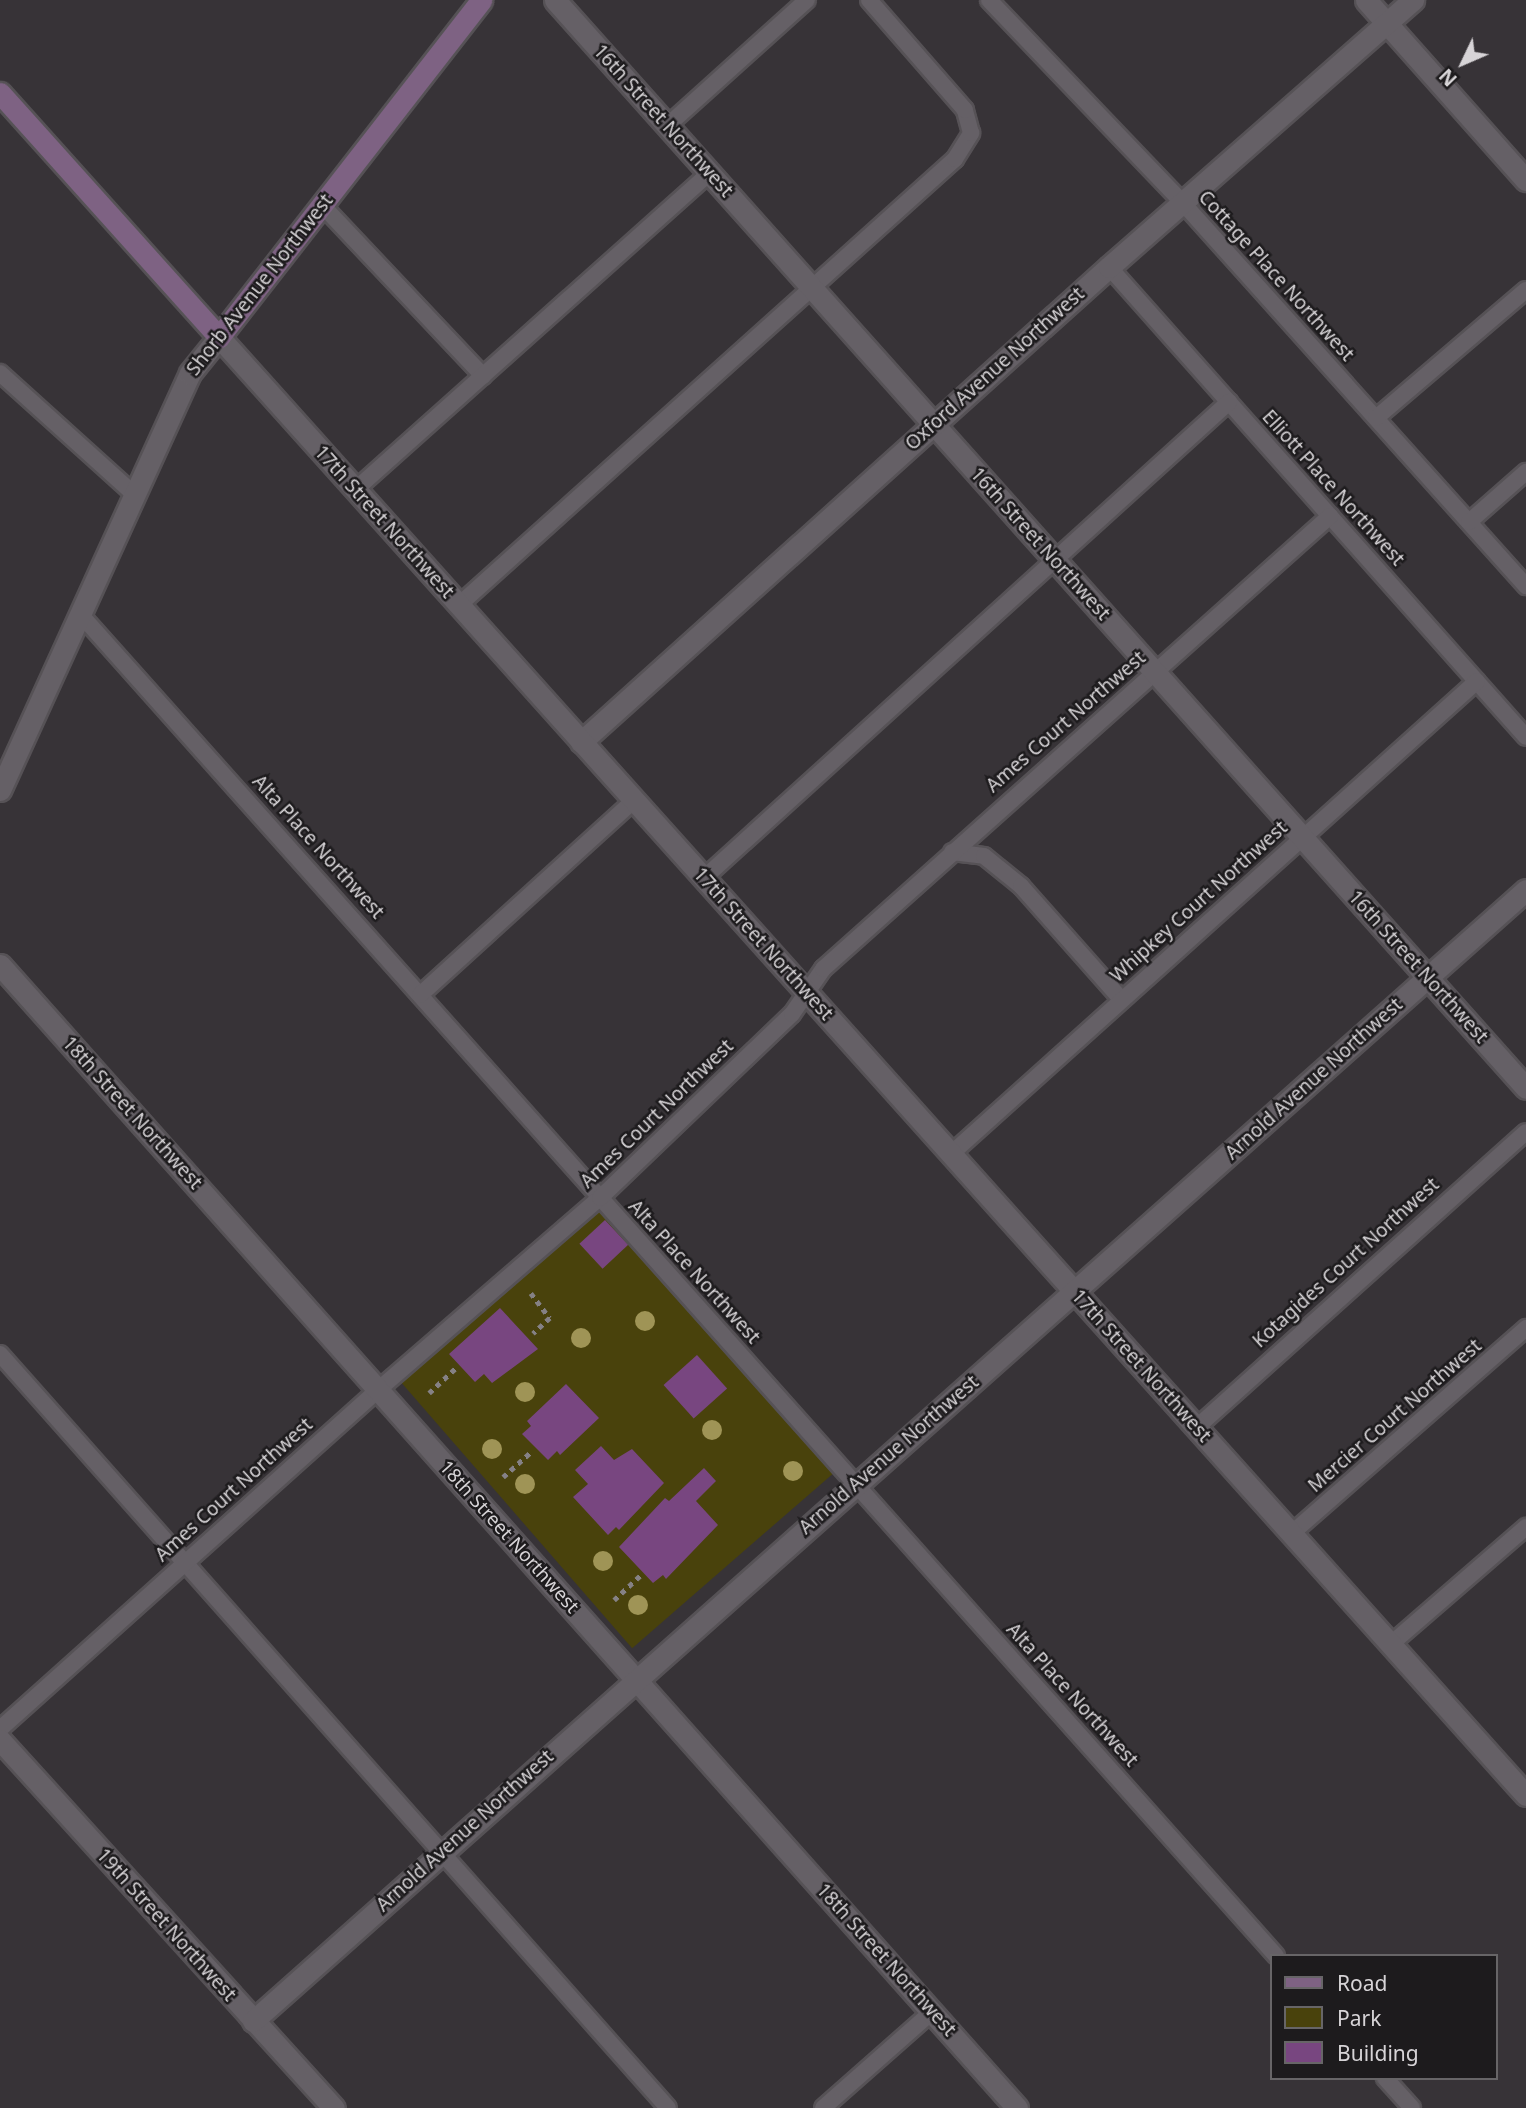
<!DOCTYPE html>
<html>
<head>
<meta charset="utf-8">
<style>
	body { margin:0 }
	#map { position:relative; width:1526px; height:2108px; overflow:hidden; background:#373337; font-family:"Noto Sans",sans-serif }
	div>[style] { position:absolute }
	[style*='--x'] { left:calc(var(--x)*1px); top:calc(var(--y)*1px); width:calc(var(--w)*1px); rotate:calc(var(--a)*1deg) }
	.green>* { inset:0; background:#49420c; transform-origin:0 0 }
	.building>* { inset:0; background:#784680; transform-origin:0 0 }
	.path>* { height:4.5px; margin-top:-2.25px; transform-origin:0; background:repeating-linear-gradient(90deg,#858185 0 5px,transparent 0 10px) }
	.roads { filter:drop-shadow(2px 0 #565256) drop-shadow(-2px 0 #565256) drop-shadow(0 2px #565256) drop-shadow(0 -2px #565256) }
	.lane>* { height:16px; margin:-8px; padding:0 8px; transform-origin:8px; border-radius:8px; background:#656066 }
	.street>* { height:21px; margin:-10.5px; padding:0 10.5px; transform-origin:10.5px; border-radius:10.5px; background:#656066 }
	.secondary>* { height:21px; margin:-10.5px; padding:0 10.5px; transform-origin:10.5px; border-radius:10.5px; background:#7e6283 }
	.trees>* { width:20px; height:20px; margin:-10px; border-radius:50%; background:#9f9456 }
	span { translate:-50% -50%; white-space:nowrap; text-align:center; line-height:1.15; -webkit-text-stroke:5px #1d1b1d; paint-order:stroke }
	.street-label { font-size:19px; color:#d7d4d7 }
	.legend { position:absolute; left:1270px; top:1954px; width:228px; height:126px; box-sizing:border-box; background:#1d1b1d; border:2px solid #676567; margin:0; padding:9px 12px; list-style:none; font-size:21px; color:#d7d4d7 }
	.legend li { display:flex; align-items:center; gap:14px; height:35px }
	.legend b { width:35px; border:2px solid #676567 }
	.north { position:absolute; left:1428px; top:28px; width:70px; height:70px; -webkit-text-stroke:5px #1d1b1d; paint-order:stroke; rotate:226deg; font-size:19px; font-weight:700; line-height:28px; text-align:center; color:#d7d4d7 }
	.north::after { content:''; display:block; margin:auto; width:24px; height:32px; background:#d7d4d7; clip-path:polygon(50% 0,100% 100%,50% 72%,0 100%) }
</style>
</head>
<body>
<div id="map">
	<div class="green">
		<i style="left:602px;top:1208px;width:352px;height:266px;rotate:49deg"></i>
	</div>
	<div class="building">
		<i style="left:605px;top:1220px;width:34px;height:35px;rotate:47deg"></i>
		<i style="clip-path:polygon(500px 1308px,538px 1349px,492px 1383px,484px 1374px,475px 1382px,449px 1354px)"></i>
		<i style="left:697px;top:1355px;width:45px;height:45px;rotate:48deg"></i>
		<i style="clip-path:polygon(566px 1384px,599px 1418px,560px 1455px,557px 1451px,548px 1460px,522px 1434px,531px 1426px,527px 1421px)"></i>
		<i style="clip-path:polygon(601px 1446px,614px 1460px,632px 1449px,664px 1483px,619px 1530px,616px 1527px,608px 1535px,573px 1497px,588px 1484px,575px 1470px)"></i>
		<i style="clip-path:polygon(704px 1468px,716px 1481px,696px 1501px,718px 1525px,666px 1579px,663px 1575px,653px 1583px,619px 1547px,665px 1498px,669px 1501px)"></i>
	</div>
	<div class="path">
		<i style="--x:531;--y:1293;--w:31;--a:53"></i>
		<i style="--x:550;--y:1318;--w:23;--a:137"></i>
		<i style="--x:429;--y:1393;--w:37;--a:-43"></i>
		<i style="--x:503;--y:1477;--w:39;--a:-42"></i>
		<i style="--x:614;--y:1600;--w:37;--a:-43"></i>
	</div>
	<div class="roads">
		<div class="lane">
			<i style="--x:989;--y:0;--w:279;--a:46.3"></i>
			<i style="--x:1182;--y:202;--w:516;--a:48.14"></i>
			<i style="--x:667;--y:126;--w:188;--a:-42"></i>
			<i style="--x:322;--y:205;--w:235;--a:46.7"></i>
			<i style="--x:1109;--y:267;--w:628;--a:48.42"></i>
			<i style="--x:0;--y:373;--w:182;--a:42.1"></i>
			<i style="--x:1376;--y:418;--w:197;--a:-40.5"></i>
			<i style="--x:355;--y:490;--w:475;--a:-41.8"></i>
			<i style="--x:1469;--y:522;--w:76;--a:-41.3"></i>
			<i style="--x:459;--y:605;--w:667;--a:-41.96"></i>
			<i style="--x:955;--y:159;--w:31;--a:-58"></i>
			<i style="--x:971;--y:133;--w:24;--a:-105"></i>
			<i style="--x:965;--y:110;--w:146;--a:-131.1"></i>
			<i style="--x:81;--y:615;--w:1796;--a:48.29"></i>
			<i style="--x:952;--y:852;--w:32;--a:7"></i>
			<i style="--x:984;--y:856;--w:48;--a:39"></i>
			<i style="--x:1021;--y:886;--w:152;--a:48.5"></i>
			<i style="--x:704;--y:878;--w:709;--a:-42.2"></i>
			<i style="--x:420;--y:995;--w:290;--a:-42.3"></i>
			<i style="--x:951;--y:1154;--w:707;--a:-41.96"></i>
			<i style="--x:0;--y:1354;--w:1007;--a:48.46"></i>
			<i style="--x:1196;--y:1428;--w:443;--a:-41.9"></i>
			<i style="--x:1291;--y:1534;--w:313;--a:-41.2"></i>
			<i style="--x:1391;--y:1644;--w:179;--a:-40.9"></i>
			<i style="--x:0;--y:1729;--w:508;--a:-41.89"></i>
			<i style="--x:378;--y:1390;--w:294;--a:-40.9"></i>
			<i style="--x:600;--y:1198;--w:266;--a:-43.8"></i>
			<i style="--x:792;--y:1014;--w:55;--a:-55.4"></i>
			<i style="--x:823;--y:969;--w:680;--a:-41.78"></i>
			<i style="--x:1385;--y:2078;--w:40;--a:48"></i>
			<i style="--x:823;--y:2108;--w:145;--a:-41.4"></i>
		</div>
		<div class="street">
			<i style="--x:555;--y:0;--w:1458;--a:48.25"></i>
			<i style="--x:1366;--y:0;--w:241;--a:48.4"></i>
			<i style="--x:581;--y:742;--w:710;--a:-41.98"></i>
			<i style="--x:1109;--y:267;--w:405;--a:-41.3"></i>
			<i style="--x:0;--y:790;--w:458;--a:-65.5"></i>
			<i style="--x:190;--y:373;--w:46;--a:-51.1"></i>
			<i style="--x:219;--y:337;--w:1958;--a:48.13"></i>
			<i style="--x:0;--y:965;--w:1530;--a:48.34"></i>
			<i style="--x:0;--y:1740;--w:497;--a:47.8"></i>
			<i style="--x:253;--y:2021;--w:1703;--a:-41.62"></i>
		</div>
		<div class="secondary">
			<i style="--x:0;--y:93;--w:328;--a:48.1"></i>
			<i style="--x:219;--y:337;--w:427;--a:-52.1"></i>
		</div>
	</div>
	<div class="trees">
		<i style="left:645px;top:1321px"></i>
		<i style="left:581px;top:1338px"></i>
		<i style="left:525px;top:1392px"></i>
		<i style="left:712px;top:1430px"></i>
		<i style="left:492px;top:1449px"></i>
		<i style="left:793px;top:1471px"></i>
		<i style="left:525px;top:1484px"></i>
		<i style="left:603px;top:1561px"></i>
		<i style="left:638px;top:1605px"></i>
	</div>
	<div class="street-label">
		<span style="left:663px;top:121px;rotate:48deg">16th Street Northwest</span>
		<span style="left:1276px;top:276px;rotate:48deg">Cottage Place Northwest</span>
		<span style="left:260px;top:285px;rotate:-52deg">Shorb Avenue Northwest</span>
		<span style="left:995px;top:369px;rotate:-42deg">Oxford Avenue Northwest</span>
		<span style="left:1333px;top:488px;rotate:48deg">Elliott Place Northwest</span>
		<span style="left:384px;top:522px;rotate:48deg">17th Street Northwest</span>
		<span style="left:1040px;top:544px;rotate:48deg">16th Street Northwest</span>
		<span style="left:1066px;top:722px;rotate:-41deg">Ames Court Northwest</span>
		<span style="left:318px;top:847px;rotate:48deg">Alta Place Northwest</span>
		<span style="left:1199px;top:902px;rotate:-42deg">Whipkey Court Northwest</span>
		<span style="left:763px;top:944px;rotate:48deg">17th Street Northwest</span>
		<span style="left:1418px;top:967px;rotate:48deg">16th Street Northwest</span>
		<span style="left:1314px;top:1079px;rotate:-42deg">Arnold Avenue Northwest</span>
		<span style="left:132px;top:1113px;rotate:48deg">18th Street Northwest</span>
		<span style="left:657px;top:1114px;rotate:-44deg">Ames Court Northwest</span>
		<span style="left:1346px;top:1263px;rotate:-42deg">Kotagides Court Northwest</span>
		<span style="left:694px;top:1272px;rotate:48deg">Alta Place Northwest</span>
		<span style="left:1141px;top:1366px;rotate:48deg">17th Street Northwest</span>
		<span style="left:1395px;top:1416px;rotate:-41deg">Mercier Court Northwest</span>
		<span style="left:889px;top:1455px;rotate:-41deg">Arnold Avenue Northwest</span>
		<span style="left:234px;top:1490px;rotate:-42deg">Ames Court Northwest</span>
		<span style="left:509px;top:1537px;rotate:48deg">18th Street Northwest</span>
		<span style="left:1072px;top:1695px;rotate:48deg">Alta Place Northwest</span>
		<span style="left:465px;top:1831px;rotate:-42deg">Arnold Avenue Northwest</span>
		<span style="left:166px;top:1925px;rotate:48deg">19th Street Northwest</span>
		<span style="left:886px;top:1960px;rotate:48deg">18th Street Northwest</span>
	</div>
	<ul class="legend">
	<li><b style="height:9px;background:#7e6283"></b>Road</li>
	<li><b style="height:19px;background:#49420c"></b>Park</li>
	<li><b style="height:19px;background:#784680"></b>Building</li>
	</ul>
	<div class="north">N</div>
</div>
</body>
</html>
